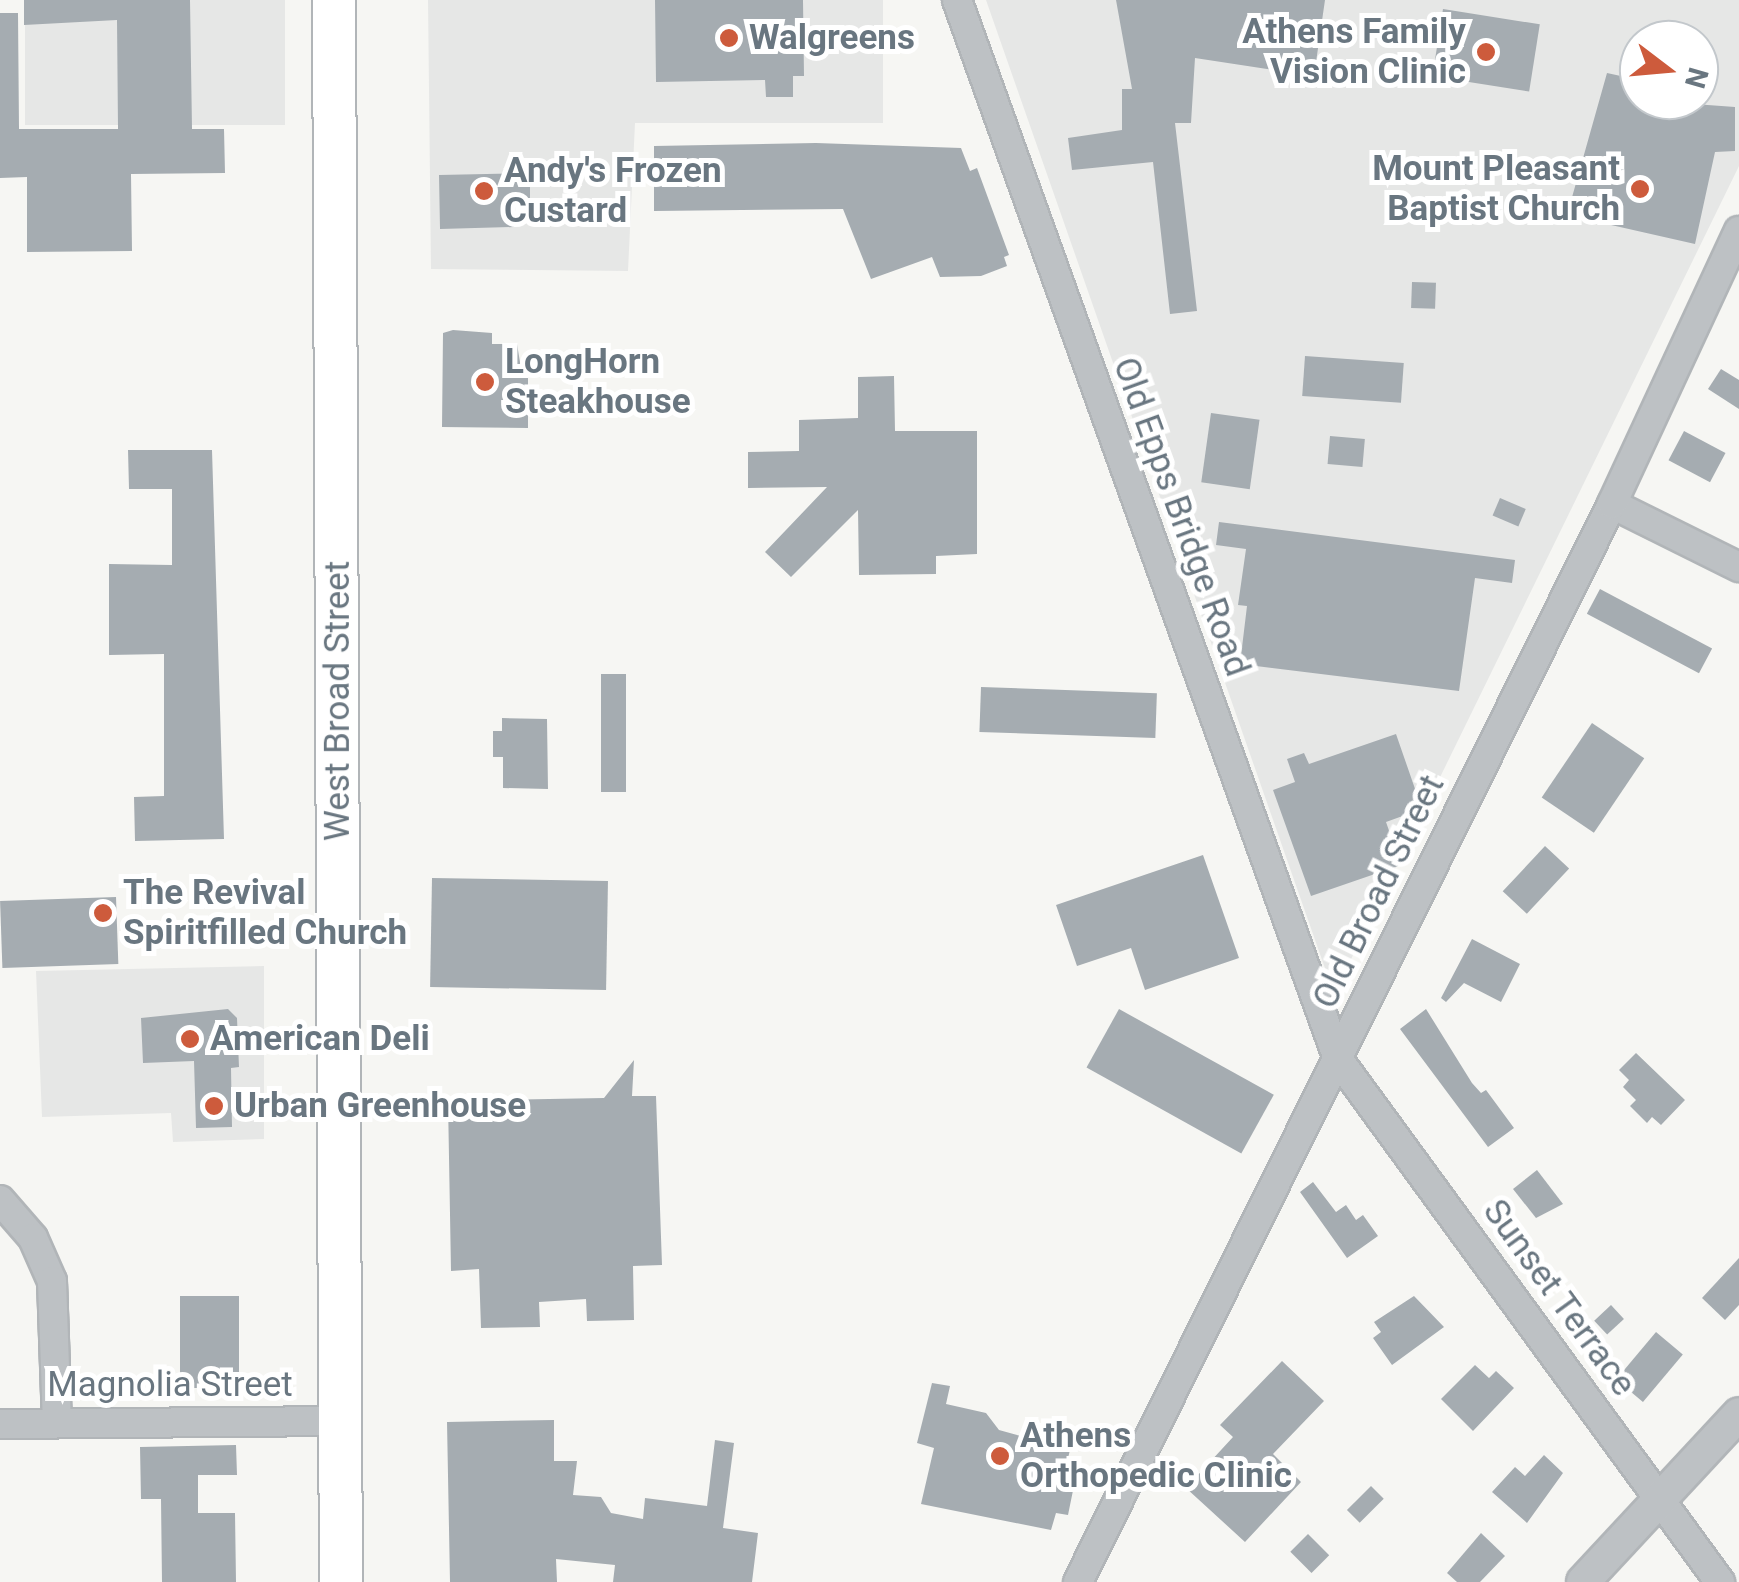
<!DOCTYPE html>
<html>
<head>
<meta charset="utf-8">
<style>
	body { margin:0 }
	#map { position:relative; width:1739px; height:1582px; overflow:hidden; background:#f6f6f3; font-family:Roboto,sans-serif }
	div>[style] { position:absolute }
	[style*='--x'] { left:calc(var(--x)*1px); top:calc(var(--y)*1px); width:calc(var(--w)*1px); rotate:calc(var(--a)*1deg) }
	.built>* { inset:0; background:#e6e7e6; transform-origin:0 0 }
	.building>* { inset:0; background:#a5acb1; transform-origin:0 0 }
	.roads { filter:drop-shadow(2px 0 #b1b5b8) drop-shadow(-2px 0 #b1b5b8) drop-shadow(0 2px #b1b5b8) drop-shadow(0 -2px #b1b5b8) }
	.minor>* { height:28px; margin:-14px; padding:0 14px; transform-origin:14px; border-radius:14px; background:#bdc1c4 }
	.tertiary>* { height:32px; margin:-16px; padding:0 16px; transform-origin:16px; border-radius:16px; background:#bdc1c4 }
	.primary>* { height:42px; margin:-21px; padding:0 21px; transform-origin:21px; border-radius:21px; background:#fff }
	.dots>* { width:28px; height:28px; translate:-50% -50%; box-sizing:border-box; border:5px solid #fff; border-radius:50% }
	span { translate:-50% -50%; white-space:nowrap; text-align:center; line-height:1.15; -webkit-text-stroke:10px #fff; paint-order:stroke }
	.poi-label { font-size:35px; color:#697680; font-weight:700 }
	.right { translate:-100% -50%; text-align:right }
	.left { translate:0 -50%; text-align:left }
	.street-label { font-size:35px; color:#697680 }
	.north { position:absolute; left:1619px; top:20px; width:100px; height:100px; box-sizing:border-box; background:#fff; border:2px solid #c3c8cc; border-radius:50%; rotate:106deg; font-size:28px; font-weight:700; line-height:40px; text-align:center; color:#697680 }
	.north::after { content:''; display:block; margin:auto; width:35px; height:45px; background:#cd5b3c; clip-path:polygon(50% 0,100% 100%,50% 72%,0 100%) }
</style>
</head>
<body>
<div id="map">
	<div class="built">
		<i style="left:25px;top:0;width:260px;height:125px"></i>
		<i style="clip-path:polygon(428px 0,883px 0,883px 123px,635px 123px,628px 271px,431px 269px)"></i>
		<i style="clip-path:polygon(evenodd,986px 0,1739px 0,1739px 166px,1334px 994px,986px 0,1639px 40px,1699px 40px,1699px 100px,1639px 100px,1639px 40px)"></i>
		<i style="clip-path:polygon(264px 966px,264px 1139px,173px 1142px,171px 1113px,42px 1117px,36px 971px)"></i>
	</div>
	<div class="building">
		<i style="clip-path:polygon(24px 0,190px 0,192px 129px,224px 129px,225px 173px,131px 174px,132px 251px,27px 252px,27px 177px,0 178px,0 13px,18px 13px,19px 129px,118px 129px,117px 20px,24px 25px)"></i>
		<i style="clip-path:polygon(655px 0,803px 0,804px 76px,793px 76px,793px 97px,766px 97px,765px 80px,656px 82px)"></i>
		<i style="clip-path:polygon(1116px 0,1325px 0,1314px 76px,1195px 58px,1191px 123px,1175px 123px,1197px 311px,1170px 314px,1153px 162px,1072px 170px,1068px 138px,1122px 130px,1122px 89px,1132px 89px)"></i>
		<i style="left:1443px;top:9px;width:98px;height:68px;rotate:9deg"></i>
		<i style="clip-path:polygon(1607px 73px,1639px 80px,1639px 100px,1735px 107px,1735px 151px,1715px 152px,1695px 244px,1567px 215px)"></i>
		<i style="clip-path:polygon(816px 143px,961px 148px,970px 171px,977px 168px,1009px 255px,1004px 257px,1007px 266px,981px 276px,940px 277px,932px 257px,871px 279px,843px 209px,654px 211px,654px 146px)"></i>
		<i style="clip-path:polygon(530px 173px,530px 207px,513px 208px,514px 227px,440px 229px,439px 175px)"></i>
		<i style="left:1412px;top:282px;width:24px;height:26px;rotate:2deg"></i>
		<i style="clip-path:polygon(453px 330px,492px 333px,492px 344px,517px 344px,521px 368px,528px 368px,528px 428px,442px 427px,443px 333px)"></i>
		<i style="left:1305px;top:356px;width:99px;height:40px;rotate:4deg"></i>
		<i style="clip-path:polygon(1721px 369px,1739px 380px,1739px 409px,1708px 389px)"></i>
		<i style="clip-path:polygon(894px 376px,895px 431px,977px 431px,977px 554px,936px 556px,936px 574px,859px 575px,858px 510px,791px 577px,765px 552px,827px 487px,748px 488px,748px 452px,799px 451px,799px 420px,858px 418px,858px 377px)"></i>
		<i style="left:1211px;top:413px;width:49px;height:70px;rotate:8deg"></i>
		<i style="left:1684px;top:431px;width:47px;height:33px;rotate:28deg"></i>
		<i style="left:1330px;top:436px;width:35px;height:28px;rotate:5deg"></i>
		<i style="clip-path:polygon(128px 450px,212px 450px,224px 839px,135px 841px,134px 797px,164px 796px,164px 654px,109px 655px,109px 564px,172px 565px,172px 489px,129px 489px)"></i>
		<i style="left:1500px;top:498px;width:28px;height:19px;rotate:23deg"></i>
		<i style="clip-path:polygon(1219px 522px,1515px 560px,1512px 583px,1475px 578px,1459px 691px,1240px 664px,1247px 606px,1238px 605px,1246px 549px,1216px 545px)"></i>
		<i style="left:1600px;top:589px;width:127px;height:28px;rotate:28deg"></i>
		<i style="left:601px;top:674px;width:25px;height:118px"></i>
		<i style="left:981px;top:687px;width:176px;height:45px;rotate:2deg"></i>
		<i style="clip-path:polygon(502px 718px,547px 719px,548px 789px,503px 788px,503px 757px,493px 757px,493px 731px,502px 731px)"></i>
		<i style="left:1592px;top:723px;width:63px;height:90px;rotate:34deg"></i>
		<i style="clip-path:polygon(1396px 734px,1422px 809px,1386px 822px,1401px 865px,1311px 896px,1273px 790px,1295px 782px,1287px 759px,1304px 753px,1309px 764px)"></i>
		<i style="left:1545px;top:846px;width:33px;height:62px;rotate:43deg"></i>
		<i style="clip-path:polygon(1203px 855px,1239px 958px,1145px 990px,1131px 948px,1077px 966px,1056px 905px)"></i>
		<i style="left:432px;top:878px;width:176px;height:109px;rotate:1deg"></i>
		<i style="left:116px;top:897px;width:67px;height:116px;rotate:88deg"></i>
		<i style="clip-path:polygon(1472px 939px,1520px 964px,1501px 1002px,1464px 983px,1446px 1002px,1441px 998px)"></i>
		<i style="clip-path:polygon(228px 1009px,237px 1018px,239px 1067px,231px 1068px,232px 1127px,196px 1128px,194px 1061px,143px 1063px,141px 1018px)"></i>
		<i style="left:1119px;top:1009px;width:177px;height:67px;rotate:29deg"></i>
		<i style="clip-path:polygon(1426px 1009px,1472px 1083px,1481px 1093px,1486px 1090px,1514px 1128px,1488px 1147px,1400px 1029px)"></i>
		<i style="clip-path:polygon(1636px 1053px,1685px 1100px,1661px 1125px,1652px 1117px,1647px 1123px,1630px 1106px,1636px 1100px,1623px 1087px,1629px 1080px,1619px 1070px)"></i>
		<i style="clip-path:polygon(634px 1060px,632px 1096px,656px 1096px,662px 1265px,633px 1266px,634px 1320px,587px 1321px,586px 1299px,539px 1302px,540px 1327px,481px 1328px,479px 1269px,451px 1271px,448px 1101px,604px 1098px)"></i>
		<i style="clip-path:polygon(1537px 1170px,1563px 1204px,1536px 1218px,1513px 1189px)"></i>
		<i style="clip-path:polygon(1313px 1182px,1336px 1212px,1346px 1205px,1356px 1220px,1363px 1215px,1378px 1236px,1347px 1258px,1300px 1192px)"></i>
		<i style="clip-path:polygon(1739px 1258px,1739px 1305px,1725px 1320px,1702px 1298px)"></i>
		<i style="left:180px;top:1296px;width:59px;height:92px"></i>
		<i style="clip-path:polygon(1414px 1296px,1444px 1327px,1392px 1365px,1373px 1338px,1381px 1332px,1374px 1322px)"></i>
		<i style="left:1611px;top:1305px;width:19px;height:23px;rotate:47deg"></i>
		<i style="left:1656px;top:1332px;width:35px;height:62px;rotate:40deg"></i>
		<i style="clip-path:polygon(1282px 1361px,1324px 1401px,1273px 1454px,1301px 1482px,1245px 1542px,1186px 1488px,1233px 1437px,1220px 1425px)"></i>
		<i style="clip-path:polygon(1475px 1365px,1489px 1378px,1496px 1371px,1514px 1388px,1473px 1431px,1441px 1399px)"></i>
		<i style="clip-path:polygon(932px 1383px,950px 1386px,946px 1404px,986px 1413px,999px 1430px,1070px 1450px,1067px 1462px,1078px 1466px,1068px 1515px,1056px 1513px,1051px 1530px,921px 1504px,934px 1448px,917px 1443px)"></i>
		<i style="clip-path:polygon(554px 1420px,554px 1461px,577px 1461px,573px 1495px,601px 1497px,611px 1513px,643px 1519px,645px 1498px,707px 1506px,715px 1440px,734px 1443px,723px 1528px,758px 1533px,752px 1582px,613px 1582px,615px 1565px,556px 1559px,557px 1582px,450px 1582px,447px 1422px)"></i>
		<i style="clip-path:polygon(236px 1445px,237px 1475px,198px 1475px,198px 1513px,235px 1513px,236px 1582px,162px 1582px,161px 1499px,141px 1499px,140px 1447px)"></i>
		<i style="clip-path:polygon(1544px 1455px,1563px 1473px,1527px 1523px,1492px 1492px,1515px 1467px,1525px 1476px)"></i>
		<i style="left:1371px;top:1486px;width:18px;height:34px;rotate:45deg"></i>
		<i style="clip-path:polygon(1481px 1533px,1505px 1556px,1480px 1582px,1457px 1582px,1447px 1573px)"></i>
		<i style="left:1308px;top:1534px;width:30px;height:25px;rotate:45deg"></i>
	</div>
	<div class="roads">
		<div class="minor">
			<i style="--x:957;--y:0;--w:1125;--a:70.21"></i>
			<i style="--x:1338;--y:1059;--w:648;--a:53.86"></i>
			<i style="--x:1612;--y:504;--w:142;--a:26.4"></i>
			<i style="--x:0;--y:1200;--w:50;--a:49"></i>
			<i style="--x:33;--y:1238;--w:47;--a:66.2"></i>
			<i style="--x:52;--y:1281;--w:142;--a:88"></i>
			<i style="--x:0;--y:1424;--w:341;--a:-0.5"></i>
			<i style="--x:1078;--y:1582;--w:1203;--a:-63.65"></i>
			<i style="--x:1612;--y:504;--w:301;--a:-65.1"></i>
		</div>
		<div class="tertiary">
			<i style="--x:1583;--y:1582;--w:229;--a:-47.1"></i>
		</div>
		<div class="primary">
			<i style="--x:334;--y:0;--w:1582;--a:89.75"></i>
		</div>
	</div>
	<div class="dots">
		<i style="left:729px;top:38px;background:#cd5b3c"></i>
		<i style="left:1486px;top:52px;background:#cd5b3c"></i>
		<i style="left:1640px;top:189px;background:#cd5b3c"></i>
		<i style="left:484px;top:191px;background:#cd5b3c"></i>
		<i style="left:485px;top:382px;background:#cd5b3c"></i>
		<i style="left:103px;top:913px;background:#cd5b3c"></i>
		<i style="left:190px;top:1039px;background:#cd5b3c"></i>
		<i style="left:214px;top:1106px;background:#cd5b3c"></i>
		<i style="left:1000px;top:1456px;background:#cd5b3c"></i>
	</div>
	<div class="poi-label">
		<span class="right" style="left:1466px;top:52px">Athens Family<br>Vision Clinic</span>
		<span class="left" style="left:749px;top:38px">Walgreens</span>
		<span class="right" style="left:1620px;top:189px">Mount Pleasant<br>Baptist Church</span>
		<span class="left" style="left:504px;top:191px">Andy's Frozen<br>Custard</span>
		<span class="left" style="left:505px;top:382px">LongHorn<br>Steakhouse</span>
		<span class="left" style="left:123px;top:913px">The Revival<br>Spiritfilled Church</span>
		<span class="left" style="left:210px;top:1039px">American Deli</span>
		<span class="left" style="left:234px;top:1106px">Urban Greenhouse</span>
		<span class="left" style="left:1020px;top:1456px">Athens<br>Orthopedic Clinic</span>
	</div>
	<div class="street-label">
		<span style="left:1181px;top:517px;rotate:70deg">Old Epps Bridge Road</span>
		<span style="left:338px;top:701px;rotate:-90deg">West Broad Street</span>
		<span style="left:1379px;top:892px;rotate:-64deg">Old Broad Street</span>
		<span style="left:1559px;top:1298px;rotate:54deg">Sunset Terrace</span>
		<span style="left:170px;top:1385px">Magnolia Street</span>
	</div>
	<div class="north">N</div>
</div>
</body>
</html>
